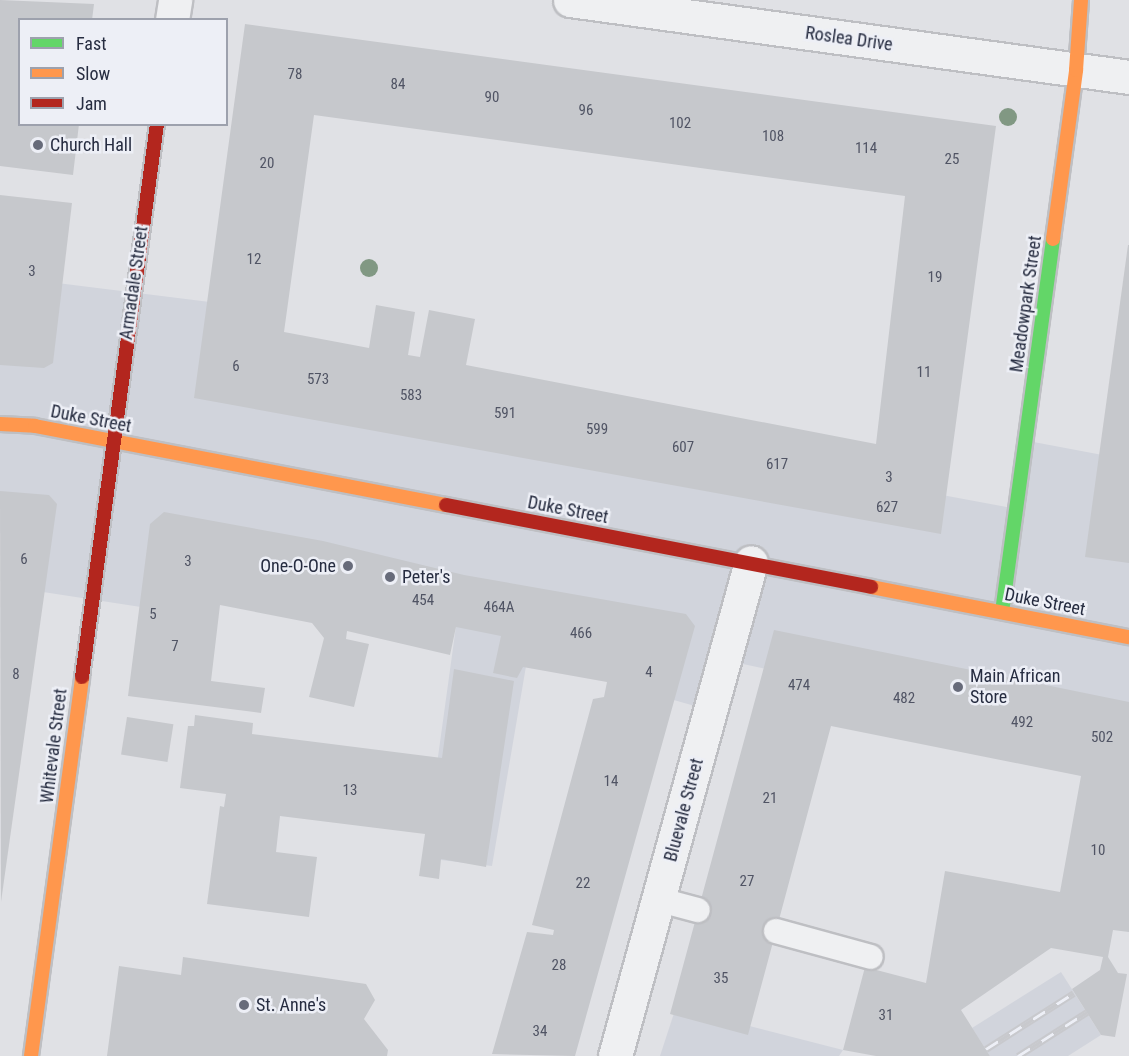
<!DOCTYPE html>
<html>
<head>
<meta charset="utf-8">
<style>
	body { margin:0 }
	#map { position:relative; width:1129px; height:1056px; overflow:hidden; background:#e0e1e5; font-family:"Roboto Condensed",sans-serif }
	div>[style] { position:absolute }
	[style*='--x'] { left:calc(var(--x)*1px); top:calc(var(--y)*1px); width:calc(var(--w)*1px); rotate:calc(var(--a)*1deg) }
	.built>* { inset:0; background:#d1d4dc }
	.building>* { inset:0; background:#c6c8cc; transform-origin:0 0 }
	.roads { filter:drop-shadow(2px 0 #bebfc3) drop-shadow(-2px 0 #bebfc3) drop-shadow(0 2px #bebfc3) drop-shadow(0 -2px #bebfc3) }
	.lane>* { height:24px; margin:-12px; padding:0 12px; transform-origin:12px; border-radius:12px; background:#eff0f2 }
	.street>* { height:33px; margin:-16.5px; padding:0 16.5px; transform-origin:16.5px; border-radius:16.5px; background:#eff0f2 }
	.fast>* { height:14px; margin:-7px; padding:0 7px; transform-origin:7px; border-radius:7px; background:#63d668 }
	.slow>* { height:14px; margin:-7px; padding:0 7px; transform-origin:7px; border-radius:7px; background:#ff974d }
	.jam>* { height:14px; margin:-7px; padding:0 7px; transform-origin:7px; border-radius:7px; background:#b3261e }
	.rail>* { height:7px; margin-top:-3.5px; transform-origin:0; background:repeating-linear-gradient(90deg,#edeff6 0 14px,#c8c9cd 0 28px); box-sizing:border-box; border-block:2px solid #c8c9cd }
	.trees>* { width:18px; height:18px; margin:-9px; border-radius:50%; background:#819883 }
	.dots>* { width:16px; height:16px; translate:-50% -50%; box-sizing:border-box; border:3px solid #edeff6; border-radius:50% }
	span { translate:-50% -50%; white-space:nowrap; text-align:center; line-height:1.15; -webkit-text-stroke:5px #edeff6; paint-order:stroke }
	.number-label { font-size:15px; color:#505464 }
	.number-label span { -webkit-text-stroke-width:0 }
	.street-label { font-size:18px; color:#262c40 }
	.poi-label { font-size:18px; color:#262c40 }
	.left { translate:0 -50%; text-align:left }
	.right { translate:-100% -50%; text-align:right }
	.legend { position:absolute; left:18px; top:18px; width:210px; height:108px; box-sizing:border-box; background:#edeff6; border:2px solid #9da1ad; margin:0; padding:8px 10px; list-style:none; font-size:18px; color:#262c40 }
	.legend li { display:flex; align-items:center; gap:12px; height:30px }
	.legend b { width:30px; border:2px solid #9da1ad }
</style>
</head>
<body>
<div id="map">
	<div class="built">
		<i style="clip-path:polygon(17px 278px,250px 307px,242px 365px,1012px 508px,1023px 440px,1129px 460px,1129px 806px,1123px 745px,729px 661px,716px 712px,642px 691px,532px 631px,492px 866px,424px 858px,458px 612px,179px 557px,180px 613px,4px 586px,10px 534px,0 533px,0 314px)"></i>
		<i style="clip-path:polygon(1061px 972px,1101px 1035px,1068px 1056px,990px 1056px,972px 1028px)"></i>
		<i style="clip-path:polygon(676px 1007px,843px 1050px,839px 1056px,660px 1056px)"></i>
	</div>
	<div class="building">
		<i style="clip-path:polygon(0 0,94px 4px,92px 20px,20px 20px,20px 124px,79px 124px,73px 175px,0 166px)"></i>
		<i style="clip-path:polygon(evenodd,245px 24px,996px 126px,941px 534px,194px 398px,245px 24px,314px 115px,905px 196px,876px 444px,466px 365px,475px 319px,429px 310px,420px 357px,408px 355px,415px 312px,376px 305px,369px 348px,284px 332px,314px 115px)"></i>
		<i style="clip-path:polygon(0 195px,72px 203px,53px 363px,44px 368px,0 365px)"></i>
		<i style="clip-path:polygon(1128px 245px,1129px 245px,1129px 563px,1085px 557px)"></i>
		<i style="clip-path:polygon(0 491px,49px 495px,57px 504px,1px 902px)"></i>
		<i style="clip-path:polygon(164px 512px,323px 541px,464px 575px,686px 614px,695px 626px,575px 1056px,492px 1054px,527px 932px,553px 935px,554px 930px,532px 925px,593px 699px,604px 697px,607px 682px,523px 667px,517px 678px,493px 673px,501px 636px,456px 627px,450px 655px,347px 631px,346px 639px,369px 644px,354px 707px,309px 697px,324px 638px,312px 623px,220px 605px,211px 681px,265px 688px,261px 713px,128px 696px,150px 524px)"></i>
		<i style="clip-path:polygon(774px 630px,1129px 702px,1129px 932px,1113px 930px,1108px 957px,1118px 973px,1127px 974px,1115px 1037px,1101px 1035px,1072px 989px,1100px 970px,1103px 957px,1051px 948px,961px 1010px,990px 1056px,876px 1056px,843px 1050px,865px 967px,926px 983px,945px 871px,1060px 892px,1081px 776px,831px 726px,748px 1035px,670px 1014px)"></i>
		<i style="clip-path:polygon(454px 669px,514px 681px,486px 867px,441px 859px,439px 879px,419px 876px,425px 834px,280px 816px,276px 852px,317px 857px,309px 917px,207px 904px,220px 806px,224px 807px,226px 794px,180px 788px,188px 726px,194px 726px,195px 715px,253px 723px,252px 734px,442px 758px)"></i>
		<i style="left:127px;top:717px;width:47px;height:38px;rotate:9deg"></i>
		<i style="clip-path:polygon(183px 957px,366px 984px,375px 1000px,364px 1019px,388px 1050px,387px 1056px,107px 1056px,119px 966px,181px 975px)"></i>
	</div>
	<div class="roads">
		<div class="lane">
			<i style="--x:660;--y:900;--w:39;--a:15"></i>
			<i style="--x:776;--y:931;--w:98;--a:15.3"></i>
		</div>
		<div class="street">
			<i style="--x:570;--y:0;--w:564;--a:7.84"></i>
			<i style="--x:172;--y:20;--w:20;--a:-81"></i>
			<i style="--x:615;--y:1056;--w:512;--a:-74.61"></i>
		</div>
		<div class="fast">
			<i style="--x:1002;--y:612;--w:376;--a:-82.2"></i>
		</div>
		<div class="slow">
			<i style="--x:1053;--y:239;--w:171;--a:-82.2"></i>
			<i style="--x:1076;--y:70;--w:70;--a:-85.9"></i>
			<i style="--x:0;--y:424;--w:35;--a:3"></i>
			<i style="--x:35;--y:426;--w:419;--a:10.9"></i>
			<i style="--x:871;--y:587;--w:263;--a:11"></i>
			<i style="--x:31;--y:1056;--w:382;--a:-82.3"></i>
		</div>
		<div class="jam">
			<i style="--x:446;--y:505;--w:433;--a:10.9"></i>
			<i style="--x:82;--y:677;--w:558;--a:-82.28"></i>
		</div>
	</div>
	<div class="rail">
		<i style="--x:986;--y:1049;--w:104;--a:-32.5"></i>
		<i style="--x:1018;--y:1056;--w:82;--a:-32.5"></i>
	</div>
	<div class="trees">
		<i style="left:1008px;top:117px"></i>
		<i style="left:369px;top:268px"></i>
	</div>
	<div class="dots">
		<i style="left:38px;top:145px;background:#676b7a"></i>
		<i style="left:348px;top:566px;background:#676b7a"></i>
		<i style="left:390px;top:577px;background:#676b7a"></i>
		<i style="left:958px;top:687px;background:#676b7a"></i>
		<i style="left:244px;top:1005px;background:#676b7a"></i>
	</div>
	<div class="number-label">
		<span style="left:295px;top:75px">78</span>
		<span style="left:398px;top:85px">84</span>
		<span style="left:492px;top:98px">90</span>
		<span style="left:586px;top:111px">96</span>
		<span style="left:680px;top:124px">102</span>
		<span style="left:773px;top:137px">108</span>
		<span style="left:866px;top:149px">114</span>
		<span style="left:952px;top:160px">25</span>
		<span style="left:267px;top:164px">20</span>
		<span style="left:254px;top:260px">12</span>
		<span style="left:32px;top:272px">3</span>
		<span style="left:935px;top:278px">19</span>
		<span style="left:236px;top:367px">6</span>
		<span style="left:924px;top:373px">11</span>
		<span style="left:318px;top:380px">573</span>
		<span style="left:411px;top:396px">583</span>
		<span style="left:505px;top:414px">591</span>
		<span style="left:597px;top:430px">599</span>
		<span style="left:683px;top:448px">607</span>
		<span style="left:777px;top:465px">617</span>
		<span style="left:889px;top:478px">3</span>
		<span style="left:887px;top:508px">627</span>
		<span style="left:24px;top:560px">6</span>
		<span style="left:188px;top:562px">3</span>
		<span style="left:423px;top:601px">454</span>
		<span style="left:499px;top:608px">464A</span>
		<span style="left:153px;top:615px">5</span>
		<span style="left:581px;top:634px">466</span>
		<span style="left:175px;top:647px">7</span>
		<span style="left:649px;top:673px">4</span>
		<span style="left:16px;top:675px">8</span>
		<span style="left:799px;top:686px">474</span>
		<span style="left:904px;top:699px">482</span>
		<span style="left:1022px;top:723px">492</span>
		<span style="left:1102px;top:738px">502</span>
		<span style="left:611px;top:782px">14</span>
		<span style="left:350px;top:791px">13</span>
		<span style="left:770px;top:799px">21</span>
		<span style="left:1098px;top:851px">10</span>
		<span style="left:747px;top:882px">27</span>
		<span style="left:583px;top:884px">22</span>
		<span style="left:559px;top:966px">28</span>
		<span style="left:721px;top:979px">35</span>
		<span style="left:886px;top:1016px">31</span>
		<span style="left:540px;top:1032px">34</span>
	</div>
	<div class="street-label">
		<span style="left:849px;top:39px;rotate:8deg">Roslea Drive</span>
		<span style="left:134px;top:283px;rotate:-82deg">Armadale Street</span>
		<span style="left:1026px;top:304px;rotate:-82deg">Meadowpark Street</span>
		<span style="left:91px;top:419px;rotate:11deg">Duke Street</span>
		<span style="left:568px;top:510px;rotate:11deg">Duke Street</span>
		<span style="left:1045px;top:602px;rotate:11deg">Duke Street</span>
		<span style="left:54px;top:746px;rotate:-83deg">Whitevale Street</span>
		<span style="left:684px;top:810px;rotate:-75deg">Bluevale Street</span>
	</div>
	<div class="poi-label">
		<span class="left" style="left:50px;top:145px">Church Hall</span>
		<span class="right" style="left:336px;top:566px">One-O-One</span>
		<span class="left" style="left:402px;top:577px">Peter's</span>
		<span class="left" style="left:970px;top:687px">Main African<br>Store</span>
		<span class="left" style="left:256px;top:1005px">St. Anne's</span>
	</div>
	<ul class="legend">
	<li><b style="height:8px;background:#63d668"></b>Fast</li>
	<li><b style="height:8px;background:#ff974d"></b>Slow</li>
	<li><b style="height:8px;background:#b3261e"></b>Jam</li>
	</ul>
</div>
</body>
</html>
